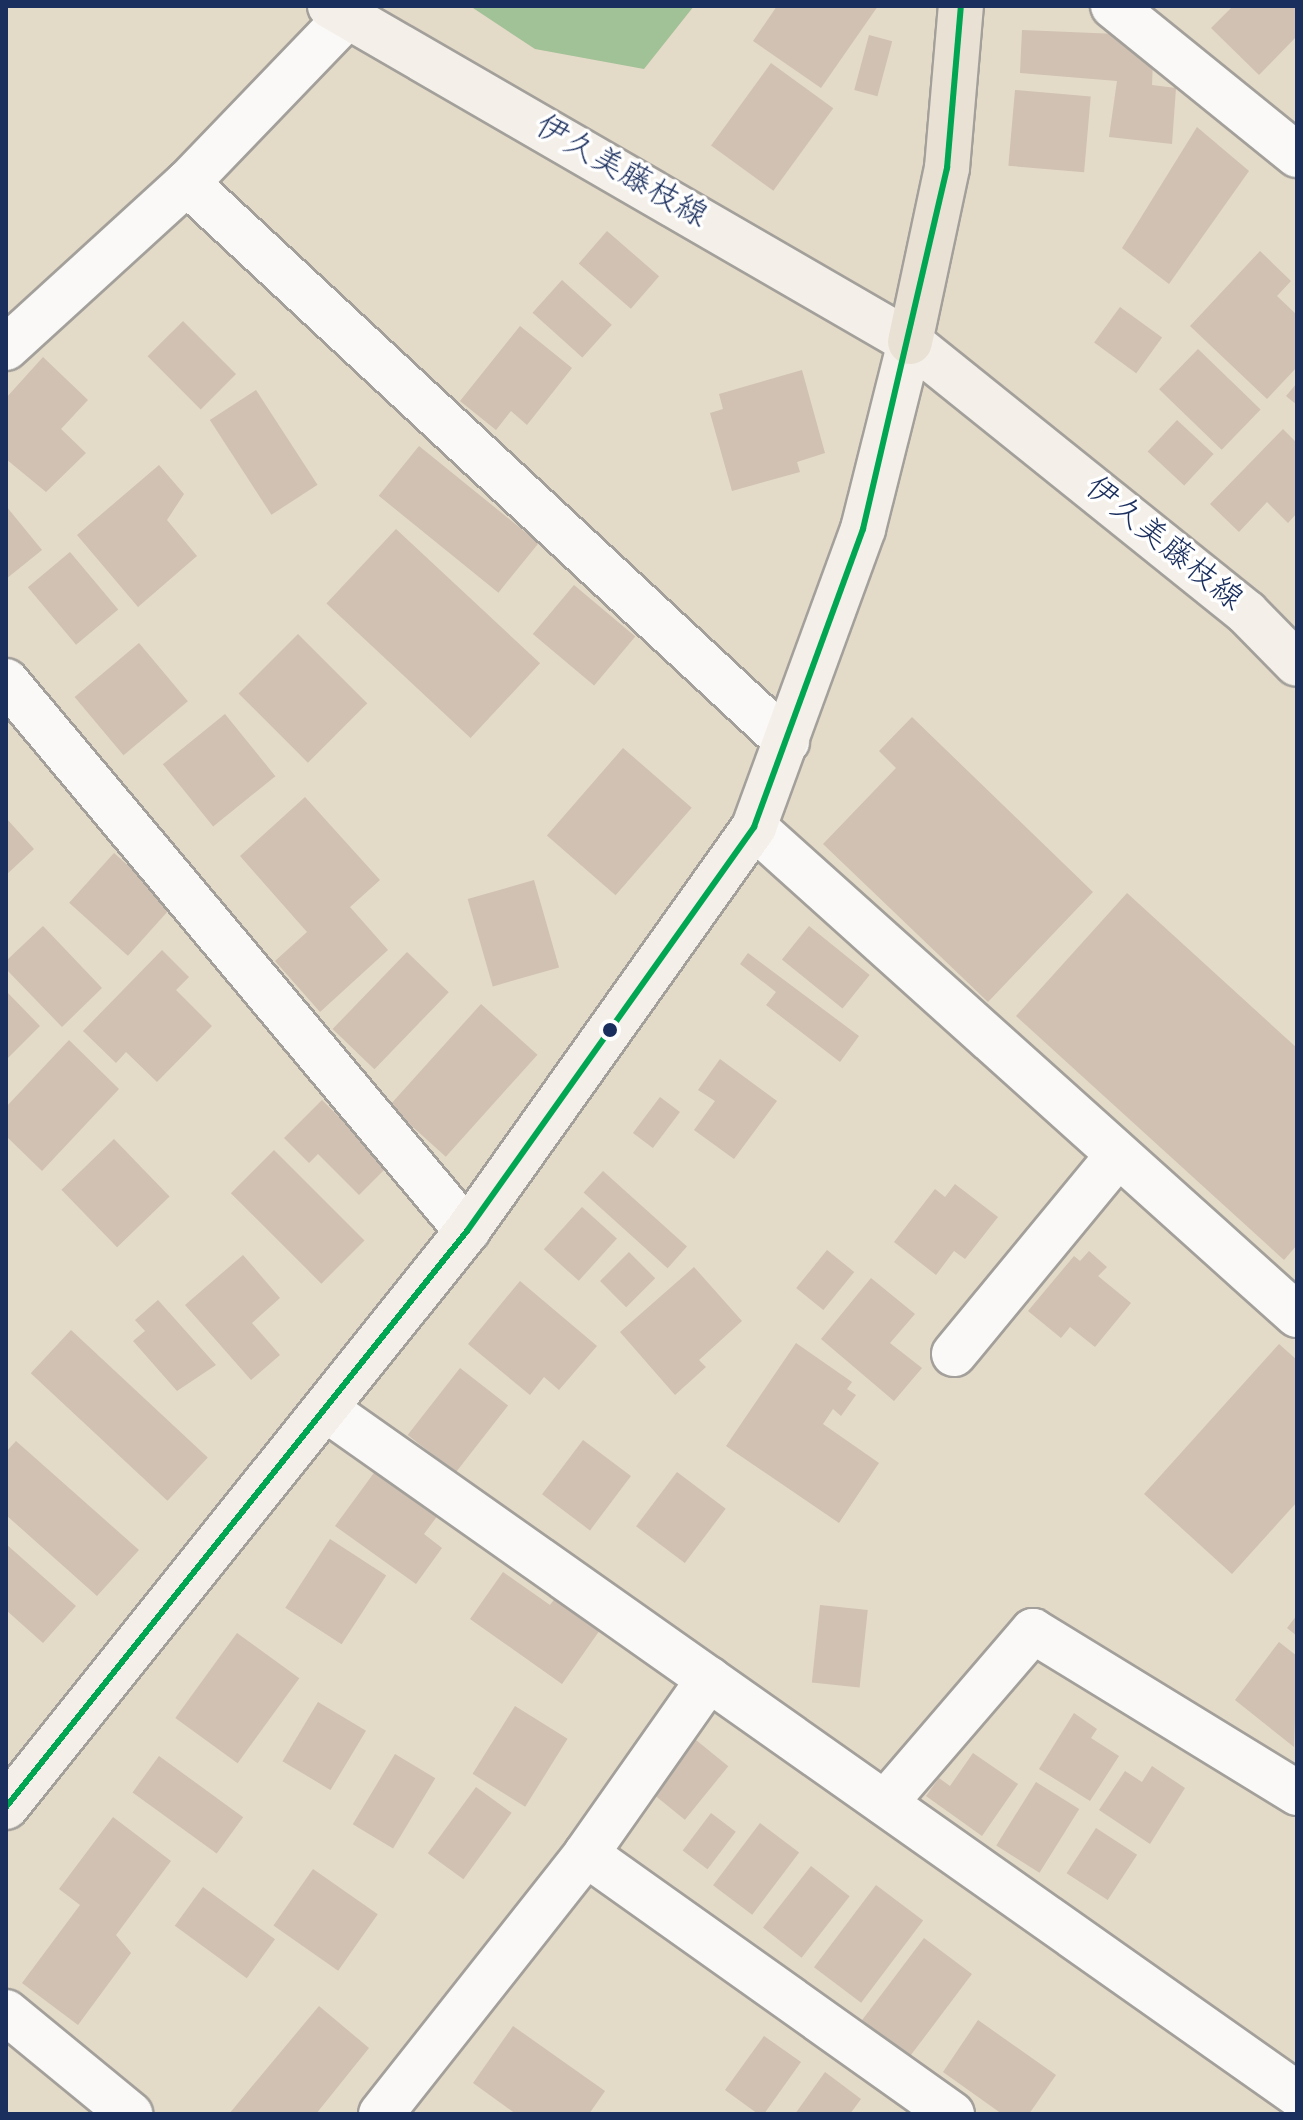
<!DOCTYPE html>
<html>
<head>
<meta charset="utf-8">
<style>
	body { margin:0 }
	#map { position:relative; width:1303px; height:2120px; overflow:hidden; background:#e4dac8; font-family:Dekko,"Klee One",sans-serif }
	div>[style] { position:absolute }
	[style*='--x'] { left:calc(var(--x)*1px); top:calc(var(--y)*1px); width:calc(var(--w)*1px); rotate:calc(var(--a)*1deg) }
	.forest>* { inset:0; background:#a1c196 }
	.building>* { inset:0; background:#d0c1b2; transform-origin:0 0 }
	.roads { filter:drop-shadow(2px 0 #a3a09b) drop-shadow(-2px 0 #a3a09b) drop-shadow(0 2px #a3a09b) drop-shadow(0 -2px #a3a09b) }
	.minor>* { height:44px; margin:-22px; padding:0 22px; transform-origin:22px; border-radius:22px; background:#fbf9f7 }
	.secondary>* { height:44px; margin:-22px; padding:0 22px; transform-origin:22px; border-radius:22px; background:#f4f0e9 }
	.primary>* { height:44px; margin:-22px; padding:0 22px; transform-origin:22px; border-radius:22px; background:#eae1d5 }
	.bus-1>* { height:6px; margin:-3px; padding:0 3px; transform-origin:3px; border-radius:3px; background:#00a651 }
	.dots>* { width:22px; height:22px; translate:-50% -50%; box-sizing:border-box; border:4px solid #fff; border-radius:50% }
	span { translate:-50% -50%; white-space:nowrap; text-align:center; line-height:1.15; -webkit-text-stroke:7px #fff; paint-order:stroke }
	.street-label { font-size:32px; color:#1b2f5e }
	.frame { position:absolute; inset:0; border:8px solid #1b2f5e; pointer-events:none }
</style>
</head>
<body>
<div id="map">
	<div class="forest">
		<i style="clip-path:polygon(470px 6px,694px 6px,644px 69px,535px 49px)"></i>
	</div>
	<div class="building">
		<i style="clip-path:polygon(777px 6px,878px 6px,821px 88px,753px 41px)"></i>
		<i style="clip-path:polygon(1233px 6px,1297px 6px,1297px 36px,1259px 75px,1211px 28px)"></i>
		<i style="clip-path:polygon(1022px 30px,1117px 34px,1153px 60px,1152px 85px,1176px 88px,1172px 144px,1109px 137px,1117px 81px,1020px 73px)"></i>
		<i style="left:869px;top:35px;width:24px;height:57px;rotate:15deg"></i>
		<i style="left:771px;top:63px;width:77px;height:102px;rotate:36deg"></i>
		<i style="left:1015px;top:90px;width:76px;height:76px;rotate:5deg"></i>
		<i style="clip-path:polygon(1197px 127px,1249px 171px,1169px 284px,1122px 248px)"></i>
		<i style="left:607px;top:231px;width:69px;height:43px;rotate:41deg"></i>
		<i style="clip-path:polygon(1260px 251px,1291px 281px,1277px 296px,1297px 315px,1297px 367px,1267px 399px,1190px 326px)"></i>
		<i style="left:562px;top:280px;width:67px;height:44px;rotate:42deg"></i>
		<i style="left:1120px;top:307px;width:52px;height:44px;rotate:36deg"></i>
		<i style="left:183px;top:321px;width:75px;height:50px;rotate:45deg"></i>
		<i style="clip-path:polygon(520px 326px,572px 368px,527px 425px,511px 411px,496px 430px,460px 401px)"></i>
		<i style="left:1198px;top:349px;width:87px;height:56px;rotate:44deg"></i>
		<i style="clip-path:polygon(43px 357px,88px 400px,61px 429px,86px 453px,46px 492px,6px 459px,6px 398px)"></i>
		<i style="clip-path:polygon(802px 370px,825px 453px,797px 462px,800px 472px,732px 491px,710px 413px,723px 409px,719px 394px)"></i>
		<i style="clip-path:polygon(1297px 383px,1297px 405px,1286px 396px)"></i>
		<i style="left:256px;top:390px;width:113px;height:55px;rotate:57deg"></i>
		<i style="left:1177px;top:420px;width:50px;height:43px;rotate:43deg"></i>
		<i style="clip-path:polygon(1283px 429px,1297px 443px,1297px 513px,1288px 523px,1267px 502px,1239px 532px,1210px 504px)"></i>
		<i style="left:419px;top:446px;width:154px;height:64px;rotate:39deg"></i>
		<i style="clip-path:polygon(159px 465px,184px 494px,167px 520px,197px 556px,138px 607px,77px 535px)"></i>
		<i style="clip-path:polygon(6px 506px,42px 550px,6px 579px)"></i>
		<i style="left:396px;top:529px;width:197px;height:102px;rotate:43deg"></i>
		<i style="left:70px;top:552px;width:75px;height:55px;rotate:50deg"></i>
		<i style="left:574px;top:585px;width:80px;height:64px;rotate:40deg"></i>
		<i style="left:298px;top:634px;width:98px;height:84px;rotate:45deg"></i>
		<i style="left:139px;top:643px;width:76px;height:84px;rotate:50deg"></i>
		<i style="left:225px;top:714px;width:80px;height:80px;rotate:51deg"></i>
		<i style="clip-path:polygon(912px 717px,1093px 892px,988px 1002px,823px 844px,896px 768px,879px 751px)"></i>
		<i style="left:623px;top:748px;width:91px;height:116px;rotate:41deg"></i>
		<i style="clip-path:polygon(305px 797px,380px 880px,350px 907px,388px 950px,320px 1012px,275px 961px,307px 932px,240px 856px)"></i>
		<i style="clip-path:polygon(6px 818px,34px 849px,6px 875px)"></i>
		<i style="left:114px;top:853px;width:79px;height:67px;rotate:42deg"></i>
		<i style="left:534px;top:880px;width:91px;height:69px;rotate:74deg"></i>
		<i style="clip-path:polygon(1127px 893px,1297px 1048px,1297px 1245px,1284px 1260px,1016px 1016px)"></i>
		<i style="clip-path:polygon(43px 926px,102px 988px,62px 1027px,6px 969px,6px 961px)"></i>
		<i style="left:809px;top:926px;width:78px;height:43px;rotate:39deg"></i>
		<i style="clip-path:polygon(162px 950px,189px 977px,176px 990px,212px 1026px,157px 1082px,126px 1052px,116px 1063px,83px 1031px)"></i>
		<i style="left:407px;top:952px;width:58px;height:107px;rotate:44deg"></i>
		<i style="clip-path:polygon(748px 953px,859px 1036px,840px 1062px,766px 1005px,776px 992px,740px 964px)"></i>
		<i style="clip-path:polygon(6px 991px,40px 1026px,6px 1060px)"></i>
		<i style="left:481px;top:1004px;width:76px;height:137px;rotate:42deg"></i>
		<i style="clip-path:polygon(69px 1040px,119px 1089px,42px 1171px,6px 1136px,6px 1107px)"></i>
		<i style="clip-path:polygon(720px 1059px,777px 1101px,734px 1159px,694px 1130px,715px 1101px,698px 1090px)"></i>
		<i style="left:660px;top:1097px;width:25px;height:45px;rotate:37deg"></i>
		<i style="clip-path:polygon(322px 1100px,388px 1166px,359px 1195px,318px 1154px,309px 1163px,284px 1138px)"></i>
		<i style="left:114px;top:1139px;width:80px;height:73px;rotate:46deg"></i>
		<i style="left:274px;top:1150px;width:128px;height:61px;rotate:45deg"></i>
		<i style="left:603px;top:1171px;width:113px;height:29px;rotate:42deg"></i>
		<i style="clip-path:polygon(955px 1184px,998px 1217px,965px 1259px,954px 1251px,936px 1275px,894px 1242px,935px 1189px,945px 1197px)"></i>
		<i style="left:582px;top:1207px;width:47px;height:57px;rotate:42deg"></i>
		<i style="left:827px;top:1250px;width:35px;height:49px;rotate:39deg"></i>
		<i style="clip-path:polygon(1089px 1251px,1107px 1267px,1098px 1276px,1131px 1303px,1095px 1347px,1070px 1327px,1061px 1338px,1028px 1311px,1074px 1256px,1080px 1261px)"></i>
		<i style="left:629px;top:1252px;width:37px;height:41px;rotate:45deg"></i>
		<i style="clip-path:polygon(243px 1255px,280px 1298px,252px 1323px,280px 1355px,251px 1380px,185px 1305px)"></i>
		<i style="clip-path:polygon(694px 1267px,742px 1321px,699px 1360px,706px 1367px,675px 1395px,620px 1332px)"></i>
		<i style="clip-path:polygon(871px 1278px,915px 1314px,890px 1343px,922px 1368px,894px 1401px,821px 1339px)"></i>
		<i style="clip-path:polygon(520px 1281px,597px 1346px,559px 1390px,544px 1377px,530px 1395px,468px 1344px)"></i>
		<i style="clip-path:polygon(158px 1300px,216px 1365px,177px 1391px,133px 1341px,145px 1331px,135px 1320px)"></i>
		<i style="left:71px;top:1330px;width:187px;height:59px;rotate:43deg"></i>
		<i style="clip-path:polygon(796px 1343px,852px 1382px,847px 1389px,856px 1395px,841px 1416px,833px 1409px,823px 1424px,879px 1463px,839px 1523px,726px 1446px)"></i>
		<i style="clip-path:polygon(1279px 1344px,1297px 1360px,1297px 1502px,1232px 1574px,1144px 1494px)"></i>
		<i style="left:460px;top:1368px;width:61px;height:85px;rotate:38deg"></i>
		<i style="left:583px;top:1440px;width:60px;height:68px;rotate:37deg"></i>
		<i style="clip-path:polygon(16px 1441px,139px 1550px,97px 1596px,6px 1515px,6px 1452px)"></i>
		<i style="clip-path:polygon(379px 1466px,441px 1511px,424px 1534px,442px 1548px,416px 1584px,335px 1526px)"></i>
		<i style="left:677px;top:1472px;width:61px;height:68px;rotate:37deg"></i>
		<i style="left:330px;top:1539px;width:67px;height:82px;rotate:33deg"></i>
		<i style="clip-path:polygon(6px 1544px,76px 1606px,43px 1643px,6px 1610px)"></i>
		<i style="clip-path:polygon(503px 1572px,550px 1605px,562px 1589px,607px 1620px,562px 1684px,470px 1619px)"></i>
		<i style="left:820px;top:1605px;width:48px;height:78px;rotate:6deg"></i>
		<i style="clip-path:polygon(1297px 1615px,1297px 1636px,1287px 1628px)"></i>
		<i style="left:237px;top:1633px;width:77px;height:105px;rotate:36deg"></i>
		<i style="clip-path:polygon(1279px 1642px,1297px 1656px,1294px 1747px,1235px 1700px)"></i>
		<i style="left:318px;top:1702px;width:56px;height:69px;rotate:31deg"></i>
		<i style="left:515px;top:1706px;width:62px;height:80px;rotate:32deg"></i>
		<i style="clip-path:polygon(1074px 1713px,1097px 1729px,1091px 1738px,1119px 1756px,1090px 1801px,1039px 1769px)"></i>
		<i style="left:691px;top:1736px;width:48px;height:69px;rotate:39deg"></i>
		<i style="clip-path:polygon(973px 1753px,1018px 1784px,982px 1836px,926px 1796px,939px 1778px,950px 1786px)"></i>
		<i style="left:395px;top:1754px;width:47px;height:82px;rotate:31deg"></i>
		<i style="left:159px;top:1756px;width:104px;height:45px;rotate:36deg"></i>
		<i style="clip-path:polygon(1152px 1766px,1185px 1788px,1150px 1844px,1099px 1810px,1125px 1771px,1142px 1782px)"></i>
		<i style="left:1036px;top:1782px;width:51px;height:75px;rotate:32deg"></i>
		<i style="left:476px;top:1787px;width:44px;height:82px;rotate:36deg"></i>
		<i style="left:711px;top:1813px;width:31px;height:47px;rotate:37deg"></i>
		<i style="clip-path:polygon(113px 1817px,171px 1861px,116px 1935px,131px 1953px,78px 2025px,22px 1983px,80px 1905px,59px 1889px)"></i>
		<i style="left:760px;top:1823px;width:49px;height:78px;rotate:37deg"></i>
		<i style="left:1096px;top:1828px;width:49px;height:54px;rotate:33deg"></i>
		<i style="left:811px;top:1866px;width:49px;height:78px;rotate:38deg"></i>
		<i style="left:313px;top:1869px;width:79px;height:69px;rotate:35deg"></i>
		<i style="left:876px;top:1885px;width:59px;height:103px;rotate:37deg"></i>
		<i style="left:203px;top:1887px;width:89px;height:48px;rotate:36deg"></i>
		<i style="left:924px;top:1938px;width:60px;height:103px;rotate:37deg"></i>
		<i style="clip-path:polygon(319px 2006px,369px 2048px,316px 2114px,229px 2114px)"></i>
		<i style="clip-path:polygon(978px 2020px,1056px 2075px,1029px 2114px,1002px 2114px,943px 2072px)"></i>
		<i style="clip-path:polygon(513px 2026px,605px 2091px,589px 2114px,516px 2114px,473px 2083px)"></i>
		<i style="clip-path:polygon(764px 2036px,801px 2062px,764px 2114px,758px 2114px,725px 2090px)"></i>
		<i style="clip-path:polygon(825px 2072px,861px 2099px,850px 2114px,795px 2114px)"></i>
	</div>
	<div class="roads">
		<div class="minor">
			<i style="--x:1113;--y:6;--w:237;--a:39"></i>
			<i style="--x:187;--y:183;--w:820;--a:42.97"></i>
			<i style="--x:6;--y:348;--w:245;--a:-42.4"></i>
			<i style="--x:187;--y:183;--w:231;--a:-46.1"></i>
			<i style="--x:6;--y:681;--w:718;--a:50.03"></i>
			<i style="--x:754;--y:827;--w:730;--a:41.95"></i>
			<i style="--x:954;--y:1354;--w:258;--a:-50.5"></i>
			<i style="--x:327;--y:1410;--w:1187;--a:35.19"></i>
			<i style="--x:885;--y:1803;--w:227;--a:-49.3"></i>
			<i style="--x:1033;--y:1631;--w:310;--a:31.5"></i>
			<i style="--x:586;--y:1854;--w:449;--a:35.4"></i>
			<i style="--x:6;--y:2012;--w:161;--a:39.4"></i>
			<i style="--x:381;--y:2114;--w:331;--a:-51.7"></i>
			<i style="--x:586;--y:1854;--w:214;--a:-54.9"></i>
		</div>
		<div class="secondary">
			<i style="--x:330;--y:6;--w:670;--a:30.08"></i>
			<i style="--x:910;--y:342;--w:432;--a:38.8"></i>
			<i style="--x:1247;--y:613;--w:71;--a:45.6"></i>
			<i style="--x:6;--y:1807;--w:738;--a:-51.33"></i>
			<i style="--x:467;--y:1231;--w:496;--a:-54.6"></i>
			<i style="--x:754;--y:827;--w:317;--a:-69.9"></i>
			<i style="--x:863;--y:529;--w:193;--a:-75.9"></i>
		</div>
		<div class="primary">
			<i style="--x:910;--y:342;--w:178;--a:-78"></i>
			<i style="--x:947;--y:168;--w:163;--a:-85.1"></i>
		</div>
	</div>
	<div class="bus-1">
		<i style="--x:6;--y:1807;--w:738;--a:-51.33"></i>
		<i style="--x:467;--y:1231;--w:496;--a:-54.6"></i>
		<i style="--x:754;--y:827;--w:317;--a:-69.9"></i>
		<i style="--x:863;--y:529;--w:371;--a:-76.9"></i>
		<i style="--x:947;--y:168;--w:163;--a:-85.1"></i>
	</div>
	<div class="dots">
		<i style="left:610px;top:1030px;background:#1b2f5e"></i>
	</div>
	<div class="street-label">
		<span style="left:620px;top:174px;rotate:30deg">伊久美藤枝線</span>
		<span style="left:1162px;top:546px;rotate:39deg">伊久美藤枝線</span>
	</div>
	<div class="frame"></div>
</div>
</body>
</html>
